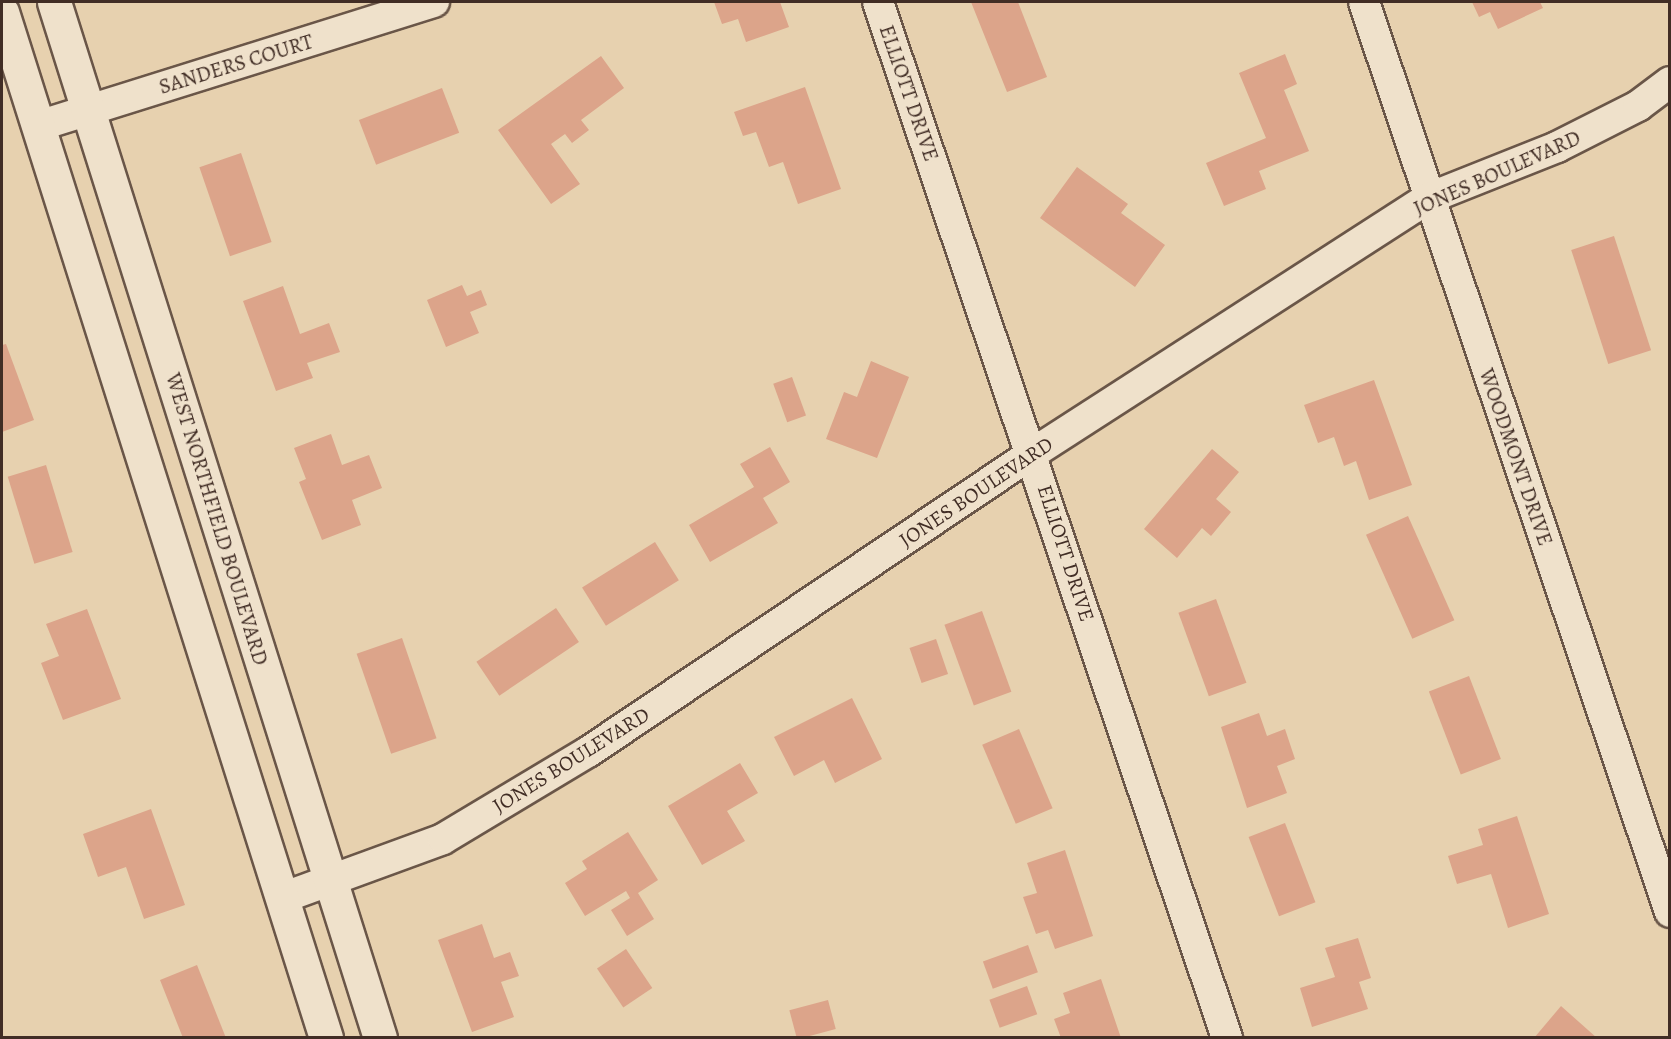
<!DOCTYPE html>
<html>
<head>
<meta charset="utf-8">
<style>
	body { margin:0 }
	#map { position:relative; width:1671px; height:1039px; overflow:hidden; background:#e7d1af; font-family:Alegreya,serif }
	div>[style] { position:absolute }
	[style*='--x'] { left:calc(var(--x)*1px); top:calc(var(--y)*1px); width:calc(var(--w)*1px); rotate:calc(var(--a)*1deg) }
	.building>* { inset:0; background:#dca48a; transform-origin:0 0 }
	.roads { filter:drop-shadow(2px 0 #6a5648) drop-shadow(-2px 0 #6a5648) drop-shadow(0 2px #6a5648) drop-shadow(0 -2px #6a5648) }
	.minor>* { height:30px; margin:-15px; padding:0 15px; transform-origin:15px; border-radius:15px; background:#efe1cb }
	.secondary>* { height:33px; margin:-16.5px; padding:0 16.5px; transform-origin:16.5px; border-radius:16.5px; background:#efe1cb }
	span { translate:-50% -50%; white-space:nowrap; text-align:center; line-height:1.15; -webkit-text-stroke:4.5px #efe1cb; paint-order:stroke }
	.street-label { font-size:21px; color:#412d25 }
	.frame { position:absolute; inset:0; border:3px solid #412d25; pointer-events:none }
</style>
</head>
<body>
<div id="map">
	<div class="building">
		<i style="clip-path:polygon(714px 2px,780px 2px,789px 27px,746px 42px,738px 19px,722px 24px)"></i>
		<i style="clip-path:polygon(971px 2px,1018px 2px,1047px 77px,1007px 92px)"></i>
		<i style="clip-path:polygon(1472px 2px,1540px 2px,1543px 8px,1498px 29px,1490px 12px,1479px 17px)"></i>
		<i style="clip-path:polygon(1285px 54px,1297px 84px,1284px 90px,1309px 151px,1259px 171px,1266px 189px,1224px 206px,1206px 163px,1266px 138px,1239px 73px)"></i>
		<i style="clip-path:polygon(601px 56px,624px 88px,581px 120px,589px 130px,572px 143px,565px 134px,551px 144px,580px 184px,551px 204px,498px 130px)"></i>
		<i style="clip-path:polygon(805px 87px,841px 189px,798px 204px,783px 162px,769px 167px,756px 132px,743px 136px,734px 112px)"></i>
		<i style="left:442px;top:88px;width:48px;height:89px;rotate:69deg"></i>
		<i style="left:241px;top:153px;width:94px;height:44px;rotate:71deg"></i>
		<i style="clip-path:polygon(1077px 167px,1128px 204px,1121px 213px,1165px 245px,1135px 287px,1040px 218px)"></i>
		<i style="left:1614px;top:236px;width:120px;height:45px;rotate:72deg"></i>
		<i style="clip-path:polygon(462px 285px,467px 296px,481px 290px,487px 305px,470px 312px,479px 333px,446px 347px,427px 300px)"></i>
		<i style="clip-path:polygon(283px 286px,300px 334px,329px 323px,340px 352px,307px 363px,313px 378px,276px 391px,243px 301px)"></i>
		<i style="clip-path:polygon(6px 344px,34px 420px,2px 432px,2px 345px)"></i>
		<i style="clip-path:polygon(871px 361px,909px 377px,877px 458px,826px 439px,844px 392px,857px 397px)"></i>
		<i style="left:792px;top:377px;width:41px;height:20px;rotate:70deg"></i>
		<i style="clip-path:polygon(1374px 380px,1412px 485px,1369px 500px,1356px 461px,1344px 466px,1334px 437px,1318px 443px,1304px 405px)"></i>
		<i style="clip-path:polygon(331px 434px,342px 465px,369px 455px,382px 488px,352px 500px,361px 525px,322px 540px,299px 482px,306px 479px,294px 448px)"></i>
		<i style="clip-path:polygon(770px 447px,790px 482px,763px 498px,778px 523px,710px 562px,689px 525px,754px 487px,740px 464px)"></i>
		<i style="clip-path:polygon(1212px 449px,1239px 472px,1216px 499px,1231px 512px,1211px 536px,1202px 528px,1177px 558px,1144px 529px)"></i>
		<i style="left:46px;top:465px;width:91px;height:40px;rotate:73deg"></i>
		<i style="left:1408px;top:516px;width:114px;height:46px;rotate:66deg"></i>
		<i style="left:655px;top:542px;width:45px;height:86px;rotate:58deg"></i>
		<i style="left:1216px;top:599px;width:89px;height:40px;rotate:70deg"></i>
		<i style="left:556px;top:608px;width:41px;height:96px;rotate:56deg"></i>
		<i style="clip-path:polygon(87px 609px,121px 699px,63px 720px,41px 663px,59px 656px,46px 624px)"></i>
		<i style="left:982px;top:611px;width:86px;height:40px;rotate:70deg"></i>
		<i style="left:402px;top:638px;width:106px;height:48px;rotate:71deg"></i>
		<i style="left:936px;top:639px;width:37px;height:28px;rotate:71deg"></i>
		<i style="left:1469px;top:676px;width:89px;height:43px;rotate:69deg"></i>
		<i style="clip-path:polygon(852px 698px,882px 759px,835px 783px,824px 760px,794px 776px,774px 737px)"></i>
		<i style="clip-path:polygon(1259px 713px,1267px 736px,1285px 729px,1295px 759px,1277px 766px,1287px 793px,1247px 808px,1221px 727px)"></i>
		<i style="left:1019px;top:729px;width:86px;height:40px;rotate:67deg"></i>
		<i style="clip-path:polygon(740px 763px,758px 793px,727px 811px,745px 841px,702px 865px,668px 806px)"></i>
		<i style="clip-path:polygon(151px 809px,185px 905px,144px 919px,126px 867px,98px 877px,83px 834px)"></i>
		<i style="clip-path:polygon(1517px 816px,1549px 914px,1508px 928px,1491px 874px,1457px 884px,1448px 856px,1483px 845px,1478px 829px)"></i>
		<i style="left:1285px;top:823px;width:85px;height:39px;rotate:69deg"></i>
		<i style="clip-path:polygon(628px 832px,658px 880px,638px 893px,654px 919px,627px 936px,611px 910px,630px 898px,626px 891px,585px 916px,565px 883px,587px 869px,582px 861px)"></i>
		<i style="clip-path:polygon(1065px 850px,1093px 936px,1055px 949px,1048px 930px,1036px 934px,1023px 897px,1037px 893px,1027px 863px)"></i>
		<i style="clip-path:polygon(482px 924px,494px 958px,510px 952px,519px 976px,501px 982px,514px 1017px,472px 1032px,438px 940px)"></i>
		<i style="clip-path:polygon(1358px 938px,1371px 978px,1359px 982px,1368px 1009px,1312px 1027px,1300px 988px,1335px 977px,1325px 948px)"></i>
		<i style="left:1028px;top:945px;width:29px;height:48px;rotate:70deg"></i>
		<i style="left:626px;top:949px;width:47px;height:35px;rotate:56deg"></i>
		<i style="clip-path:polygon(197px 965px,226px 1038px,183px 1038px,160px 980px)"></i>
		<i style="clip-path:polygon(1101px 979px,1121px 1038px,1061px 1038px,1054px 1019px,1070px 1013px,1063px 993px)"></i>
		<i style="left:1027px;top:986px;width:30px;height:40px;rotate:70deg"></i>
		<i style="left:828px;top:1000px;width:30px;height:40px;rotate:75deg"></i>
		<i style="clip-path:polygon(1561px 1006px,1597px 1038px,1534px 1038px)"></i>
	</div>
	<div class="roads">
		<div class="minor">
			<i style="--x:878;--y:2;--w:1093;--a:71.38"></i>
			<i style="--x:1364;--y:2;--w:960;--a:71.41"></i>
			<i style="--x:38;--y:126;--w:415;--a:-17.4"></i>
			<i style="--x:282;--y:898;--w:171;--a:-20.1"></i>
			<i style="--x:443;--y:839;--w:169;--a:-31"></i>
			<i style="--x:588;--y:752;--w:536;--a:-33.9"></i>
			<i style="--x:1033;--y:453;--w:471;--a:-32.8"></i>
			<i style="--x:1429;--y:198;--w:138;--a:-21.7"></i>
			<i style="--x:1557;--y:147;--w:91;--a:-26.8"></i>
			<i style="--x:1638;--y:106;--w:40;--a:-37"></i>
		</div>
		<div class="secondary">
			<i style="--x:54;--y:2;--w:1086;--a:72.53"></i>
			<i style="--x:2;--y:12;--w:1076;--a:72.47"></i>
		</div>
	</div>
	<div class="street-label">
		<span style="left:236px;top:64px;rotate:-17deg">SANDERS COURT</span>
		<span style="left:909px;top:93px;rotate:71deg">ELLIOTT DRIVE</span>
		<span style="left:1497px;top:173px;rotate:-24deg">JONES BOULEVARD</span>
		<span style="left:1516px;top:457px;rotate:71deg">WOODMONT DRIVE</span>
		<span style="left:976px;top:492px;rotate:-34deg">JONES BOULEVARD</span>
		<span style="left:217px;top:519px;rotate:73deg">WEST NORTHFIELD BOULEVARD</span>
		<span style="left:1066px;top:553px;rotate:72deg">ELLIOTT DRIVE</span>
		<span style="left:571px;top:760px;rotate:-32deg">JONES BOULEVARD</span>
	</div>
	<div class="frame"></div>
</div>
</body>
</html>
